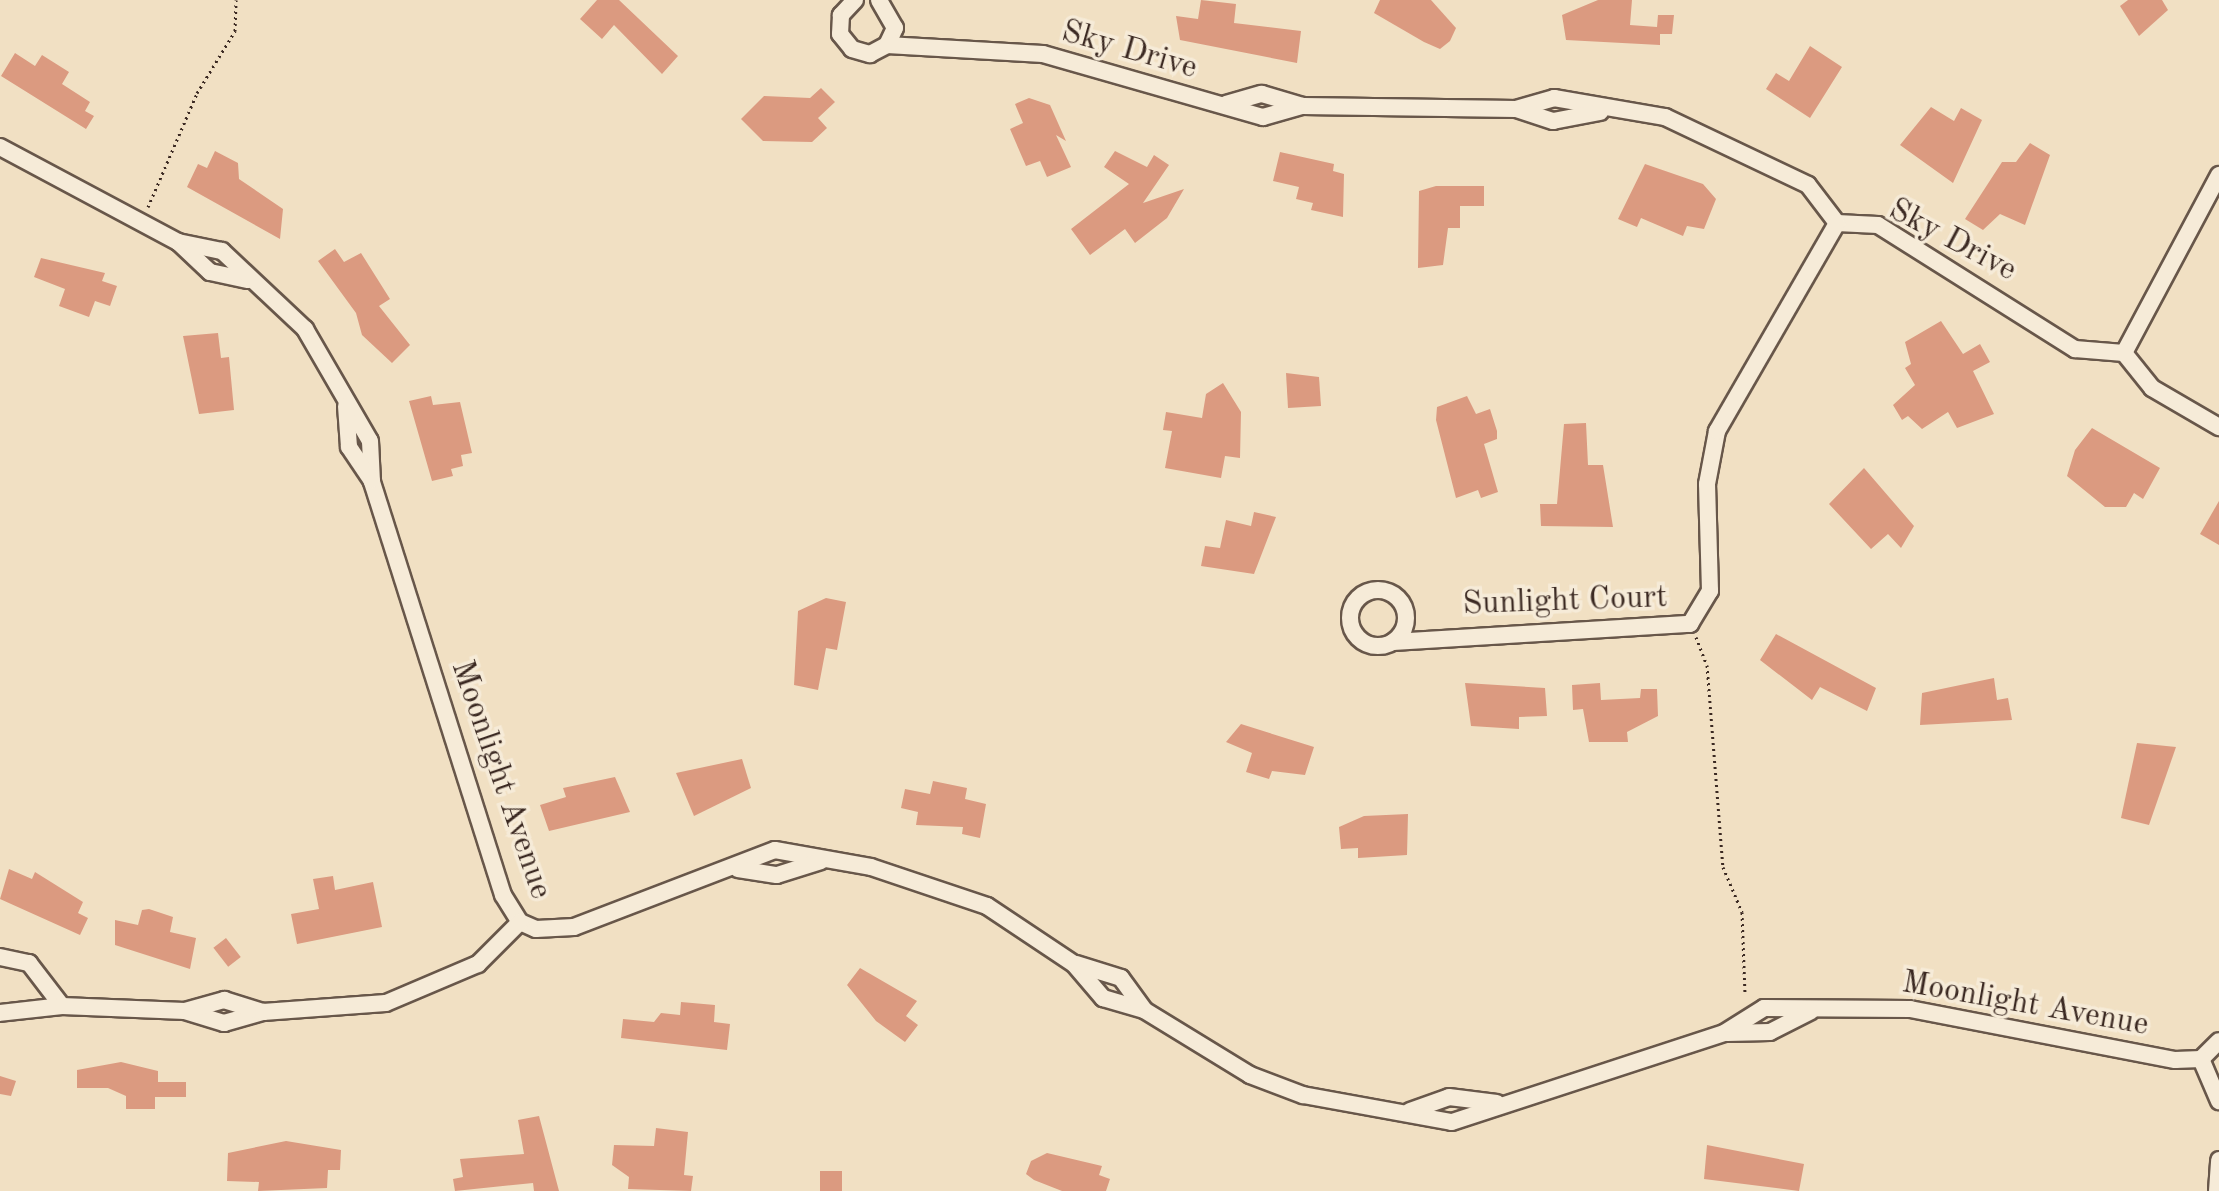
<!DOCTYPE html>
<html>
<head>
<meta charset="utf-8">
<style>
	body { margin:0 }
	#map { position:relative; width:2219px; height:1191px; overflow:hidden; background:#f1e0c3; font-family:"Old Standard TT",serif }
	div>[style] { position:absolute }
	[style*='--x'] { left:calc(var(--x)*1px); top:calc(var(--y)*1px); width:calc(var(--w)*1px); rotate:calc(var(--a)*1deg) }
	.building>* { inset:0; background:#db9a80; transform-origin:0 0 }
	.path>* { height:3px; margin-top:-1.5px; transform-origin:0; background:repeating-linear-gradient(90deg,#3b2922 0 2px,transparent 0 6px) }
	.roads { filter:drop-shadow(2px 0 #68574a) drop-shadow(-2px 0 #68574a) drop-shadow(0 2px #68574a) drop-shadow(0 -2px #68574a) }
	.street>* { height:16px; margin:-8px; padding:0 8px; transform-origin:8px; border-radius:8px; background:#f6ebd8 }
	.street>.ring { margin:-8px; padding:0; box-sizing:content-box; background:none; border:16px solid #f6ebd8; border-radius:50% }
	span { translate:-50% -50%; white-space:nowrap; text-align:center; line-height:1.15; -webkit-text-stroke:7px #f6ebd8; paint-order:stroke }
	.street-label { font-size:32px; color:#3b2922 }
</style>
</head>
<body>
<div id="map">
	<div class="building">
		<i style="clip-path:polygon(597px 0,619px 0,678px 56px,662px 74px,614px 25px,602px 39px,580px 19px)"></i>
		<i style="clip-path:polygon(1201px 0,1236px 4px,1234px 23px,1301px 31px,1297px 63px,1180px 40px,1176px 16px,1198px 19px)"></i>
		<i style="clip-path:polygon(1380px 0,1431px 0,1456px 28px,1450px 41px,1440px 49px,1424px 42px,1374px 13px)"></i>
		<i style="clip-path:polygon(1598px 0,1632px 0,1630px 25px,1657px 27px,1658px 15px,1674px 15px,1672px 34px,1660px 34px,1660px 45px,1566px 40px,1562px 15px)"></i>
		<i style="clip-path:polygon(2128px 0,2162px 0,2168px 10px,2139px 36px,2120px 6px)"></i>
		<i style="clip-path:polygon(1810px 46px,1842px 67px,1810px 118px,1766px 89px,1776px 73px,1789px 81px)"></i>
		<i style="clip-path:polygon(15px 53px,35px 66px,42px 55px,69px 72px,62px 84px,90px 102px,85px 111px,94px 116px,86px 129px,1px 76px)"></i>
		<i style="clip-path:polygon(821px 88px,835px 102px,818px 118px,827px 128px,812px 142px,763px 141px,741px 119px,764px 96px,810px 98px)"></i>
		<i style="clip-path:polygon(1029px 98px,1050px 105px,1066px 141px,1056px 135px,1071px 167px,1047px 177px,1040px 161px,1026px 166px,1010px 129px,1023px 123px,1015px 104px)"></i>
		<i style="clip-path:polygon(1931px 107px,1954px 121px,1961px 108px,1982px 120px,1953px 183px,1900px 145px)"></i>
		<i style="clip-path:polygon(2030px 143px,2050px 155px,2025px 225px,2000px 214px,1983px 230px,1965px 219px,2002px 162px,2016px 162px)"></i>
		<i style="clip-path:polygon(215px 151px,238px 163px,239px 179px,283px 209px,280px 239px,187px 187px,198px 164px,207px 168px)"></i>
		<i style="clip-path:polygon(1115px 151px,1147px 167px,1154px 155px,1169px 165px,1143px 203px,1184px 189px,1167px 218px,1135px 243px,1125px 229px,1090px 255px,1071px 229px,1129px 184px,1104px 167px)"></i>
		<i style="clip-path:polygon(1280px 152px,1334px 164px,1333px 171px,1344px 174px,1343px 217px,1311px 210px,1313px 203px,1296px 199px,1299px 187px,1273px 181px)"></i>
		<i style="clip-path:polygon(1645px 164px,1703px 184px,1716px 199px,1704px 229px,1687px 226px,1683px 236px,1641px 218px,1637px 227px,1618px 219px)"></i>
		<i style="clip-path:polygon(1436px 186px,1484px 186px,1484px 206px,1460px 206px,1460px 228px,1448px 228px,1443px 265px,1418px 268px,1419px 191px)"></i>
		<i style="clip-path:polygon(335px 249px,344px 262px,361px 253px,390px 299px,379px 306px,410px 345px,392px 363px,362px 335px,356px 313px,318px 261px)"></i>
		<i style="clip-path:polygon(41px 258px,105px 273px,102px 281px,117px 286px,110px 306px,95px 301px,89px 317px,59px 306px,65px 289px,34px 277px)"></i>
		<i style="clip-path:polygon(1941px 321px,1963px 354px,1980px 344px,1990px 362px,1973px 371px,1994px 414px,1957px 428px,1948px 412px,1922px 429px,1908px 416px,1902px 420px,1893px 405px,1915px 385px,1905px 368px,1911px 364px,1905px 342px)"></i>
		<i style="clip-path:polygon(218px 333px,221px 358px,229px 357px,234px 410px,199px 414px,183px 336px)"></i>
		<i style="clip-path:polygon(1286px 373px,1319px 377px,1321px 406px,1288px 408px)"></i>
		<i style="clip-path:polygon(1223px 383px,1241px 412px,1240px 458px,1225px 456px,1221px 478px,1165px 468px,1172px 431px,1163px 430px,1166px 412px,1202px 418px,1206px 394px)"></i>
		<i style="clip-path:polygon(431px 396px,433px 405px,460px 402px,472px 453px,461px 455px,463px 466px,451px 469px,453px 476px,432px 481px,409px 401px)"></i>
		<i style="clip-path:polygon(1467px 396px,1476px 414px,1490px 409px,1497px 431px,1497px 439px,1484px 444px,1498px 492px,1481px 498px,1478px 490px,1456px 498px,1436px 420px,1437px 407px)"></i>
		<i style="clip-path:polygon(1586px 423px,1588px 465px,1603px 465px,1613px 527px,1541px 526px,1540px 504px,1557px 504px,1564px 424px)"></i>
		<i style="clip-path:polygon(2092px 428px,2160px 468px,2143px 499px,2134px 493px,2126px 507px,2105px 507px,2067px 476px,2075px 450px)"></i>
		<i style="clip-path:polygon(1864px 468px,1914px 526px,1901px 548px,1888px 534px,1871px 549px,1829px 504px)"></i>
		<i style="clip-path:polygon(2219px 501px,2219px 545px,2200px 534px)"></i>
		<i style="clip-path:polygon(1254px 512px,1276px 517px,1254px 574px,1201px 566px,1205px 546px,1220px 548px,1226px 520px,1251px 526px)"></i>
		<i style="clip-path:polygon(826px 598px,846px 602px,837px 650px,826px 648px,818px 690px,794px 685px,798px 611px)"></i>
		<i style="clip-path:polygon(1776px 634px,1876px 688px,1867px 711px,1820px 687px,1812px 700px,1760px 660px)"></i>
		<i style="clip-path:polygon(1994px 678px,1997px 700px,2008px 698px,2012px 720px,1920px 725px,1922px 693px)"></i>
		<i style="clip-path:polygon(1465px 683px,1545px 688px,1547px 716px,1519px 717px,1519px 729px,1471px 726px)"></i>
		<i style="clip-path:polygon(1600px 683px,1601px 700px,1640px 698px,1641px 689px,1657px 689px,1658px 716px,1627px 732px,1628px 742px,1589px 742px,1583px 709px,1573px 710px,1572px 685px)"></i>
		<i style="clip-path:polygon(1241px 724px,1314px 747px,1305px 775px,1272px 771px,1269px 779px,1246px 772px,1252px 753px,1226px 742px)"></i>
		<i style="clip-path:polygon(2137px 743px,2176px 747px,2149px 825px,2121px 818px)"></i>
		<i style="clip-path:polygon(742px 759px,751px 788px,694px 816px,676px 773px)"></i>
		<i style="clip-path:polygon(615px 777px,630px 812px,549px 831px,540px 805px,566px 797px,563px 788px)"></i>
		<i style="clip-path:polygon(933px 781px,967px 788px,965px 799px,986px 804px,980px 838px,962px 834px,963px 827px,916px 825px,918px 812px,901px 808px,905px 789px,930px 794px)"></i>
		<i style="clip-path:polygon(1408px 814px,1407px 855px,1358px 858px,1358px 848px,1341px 849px,1339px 827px,1364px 816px)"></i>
		<i style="clip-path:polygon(9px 869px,32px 879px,35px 872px,83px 902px,78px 913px,88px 918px,80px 935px,0 899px)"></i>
		<i style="clip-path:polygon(333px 876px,335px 890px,373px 882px,382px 927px,297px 944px,291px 914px,319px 909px,313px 879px)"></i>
		<i style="clip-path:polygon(149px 909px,173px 917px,170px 932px,196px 938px,190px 969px,115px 945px,115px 920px,138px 925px,142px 910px)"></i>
		<i style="left:226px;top:938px;width:24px;height:16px;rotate:52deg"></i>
		<i style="clip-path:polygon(860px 968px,917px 1001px,906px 1016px,918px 1025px,905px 1042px,876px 1021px,847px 985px)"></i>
		<i style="clip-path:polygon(681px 1002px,715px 1005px,714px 1022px,730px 1024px,727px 1050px,621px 1038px,623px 1019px,654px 1022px,661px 1013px,680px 1015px)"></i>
		<i style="clip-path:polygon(121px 1062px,158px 1071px,158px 1082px,186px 1082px,186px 1097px,155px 1097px,155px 1109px,126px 1109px,126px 1096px,108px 1088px,77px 1088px,77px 1070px)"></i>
		<i style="clip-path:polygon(0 1076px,16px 1081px,11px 1096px,0 1094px)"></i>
		<i style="clip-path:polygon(539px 1116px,559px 1191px,534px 1191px,533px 1183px,455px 1191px,453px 1179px,463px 1177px,460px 1159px,524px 1154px,518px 1120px)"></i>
		<i style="clip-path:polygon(656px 1128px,688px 1132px,684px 1175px,693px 1176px,691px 1191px,628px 1189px,629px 1177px,612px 1165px,614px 1145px,654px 1146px)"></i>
		<i style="clip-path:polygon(286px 1141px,341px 1150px,340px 1170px,328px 1170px,327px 1188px,258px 1191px,259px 1182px,227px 1181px,228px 1153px)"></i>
		<i style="clip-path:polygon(1707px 1145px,1804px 1164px,1799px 1191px,1704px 1179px)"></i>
		<i style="clip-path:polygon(1047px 1153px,1102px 1166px,1099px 1175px,1110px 1179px,1106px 1191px,1062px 1191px,1034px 1180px,1026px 1174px,1031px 1161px)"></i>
		<i style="left:820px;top:1171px;width:22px;height:20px"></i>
	</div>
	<div class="path">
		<i style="--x:148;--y:207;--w:124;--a:-66.7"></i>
		<i style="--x:197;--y:93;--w:73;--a:-58.5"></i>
		<i style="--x:235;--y:31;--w:31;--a:-88"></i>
		<i style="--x:1696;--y:637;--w:30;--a:69"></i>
		<i style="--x:1707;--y:665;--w:203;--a:85.5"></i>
		<i style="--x:1723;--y:867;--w:49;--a:67.1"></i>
		<i style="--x:1742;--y:912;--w:81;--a:87.9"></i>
	</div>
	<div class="roads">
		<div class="street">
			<i style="--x:855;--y:0;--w:21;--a:133"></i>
			<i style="--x:841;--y:15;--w:19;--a:93"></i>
			<i style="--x:840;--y:34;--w:19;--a:51"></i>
			<i style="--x:852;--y:49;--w:19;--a:16"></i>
			<i style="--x:870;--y:54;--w:19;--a:-28"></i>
			<i style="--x:887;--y:45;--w:19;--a:-65"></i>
			<i style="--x:895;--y:28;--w:32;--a:-120"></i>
			<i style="--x:887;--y:45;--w:156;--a:3.3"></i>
			<i style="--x:1043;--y:54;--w:229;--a:16"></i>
			<i style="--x:1263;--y:117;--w:41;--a:-15.8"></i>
			<i style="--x:1226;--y:104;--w:37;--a:-16"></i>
			<i style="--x:1262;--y:94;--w:43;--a:16.3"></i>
			<i style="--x:1303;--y:106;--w:213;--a:0.8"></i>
			<i style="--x:1516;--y:109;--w:40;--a:-16"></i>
			<i style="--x:1554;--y:98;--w:113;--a:9.7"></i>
			<i style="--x:1665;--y:117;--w:158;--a:25.4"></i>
			<i style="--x:1808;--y:185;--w:48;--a:52.7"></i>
			<i style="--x:1837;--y:223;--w:41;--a:2.8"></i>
			<i style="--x:1878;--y:225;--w:233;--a:32.2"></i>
			<i style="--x:2075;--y:349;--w:49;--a:4.7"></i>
			<i style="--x:2124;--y:353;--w:45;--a:51.3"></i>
			<i style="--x:2152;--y:388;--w:78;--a:30.2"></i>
			<i style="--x:1516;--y:109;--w:39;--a:18"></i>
			<i style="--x:1553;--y:121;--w:48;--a:-10.8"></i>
			<i style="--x:0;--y:147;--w:202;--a:28.1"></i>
			<i style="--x:178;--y:242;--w:44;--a:43.2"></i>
			<i style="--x:210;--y:272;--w:39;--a:12"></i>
			<i style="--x:178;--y:242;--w:45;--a:11.6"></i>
			<i style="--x:222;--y:251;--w:114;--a:43.2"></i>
			<i style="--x:305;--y:329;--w:129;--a:59.9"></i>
			<i style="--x:370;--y:441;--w:41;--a:87.2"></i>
			<i style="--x:372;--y:482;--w:433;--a:72.4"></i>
			<i style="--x:503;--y:895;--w:32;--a:58"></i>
			<i style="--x:520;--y:922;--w:17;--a:24"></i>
			<i style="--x:536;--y:929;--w:38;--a:-3"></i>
			<i style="--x:574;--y:927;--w:215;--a:-21"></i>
			<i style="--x:775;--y:850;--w:97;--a:10"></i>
			<i style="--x:871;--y:867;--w:122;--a:18.6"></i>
			<i style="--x:987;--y:906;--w:105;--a:33.7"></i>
			<i style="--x:1074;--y:964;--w:45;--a:49.5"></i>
			<i style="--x:1103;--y:998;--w:43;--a:16.3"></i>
			<i style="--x:1144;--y:1010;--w:124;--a:31.5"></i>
			<i style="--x:1250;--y:1075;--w:57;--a:20.7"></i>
			<i style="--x:1303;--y:1095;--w:151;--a:10.3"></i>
			<i style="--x:1452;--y:1122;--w:286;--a:-18.1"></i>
			<i style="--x:1724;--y:1033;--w:47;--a:-32"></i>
			<i style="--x:1764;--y:1008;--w:146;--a:0.4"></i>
			<i style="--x:1910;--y:1009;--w:270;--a:10.9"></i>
			<i style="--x:2175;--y:1060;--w:26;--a:-2"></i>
			<i style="--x:2201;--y:1059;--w:25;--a:-45"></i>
			<i style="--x:2124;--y:353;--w:202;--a:-61.9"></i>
			<i style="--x:346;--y:406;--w:41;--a:85.8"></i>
			<i style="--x:349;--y:447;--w:40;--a:56"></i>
			<i class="ring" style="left:1350px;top:590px;width:40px;height:40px"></i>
			<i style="--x:1393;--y:642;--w:298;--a:-3.5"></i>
			<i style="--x:1690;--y:624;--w:39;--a:-59"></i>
			<i style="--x:1710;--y:591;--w:107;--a:-91.6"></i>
			<i style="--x:1707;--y:484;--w:54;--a:-79.3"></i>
			<i style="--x:1717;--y:431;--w:240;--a:-60"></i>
			<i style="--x:738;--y:869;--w:39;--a:9"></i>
			<i style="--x:777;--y:875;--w:46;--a:-17.7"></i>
			<i style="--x:0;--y:957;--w:30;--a:12"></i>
			<i style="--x:29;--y:963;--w:54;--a:52.5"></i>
			<i style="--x:62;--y:1006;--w:62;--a:173.6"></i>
			<i style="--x:1076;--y:964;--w:47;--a:17.3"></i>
			<i style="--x:1121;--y:978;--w:39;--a:54"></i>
			<i style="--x:62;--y:1006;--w:123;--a:2.3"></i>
			<i style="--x:185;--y:1011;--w:41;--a:17.1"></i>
			<i style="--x:224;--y:1023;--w:41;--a:-15.8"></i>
			<i style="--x:185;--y:1011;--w:41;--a:-15.8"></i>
			<i style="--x:224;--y:1000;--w:41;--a:17.1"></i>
			<i style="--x:263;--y:1012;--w:123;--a:-4.2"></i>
			<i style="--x:386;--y:1003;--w:100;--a:-23"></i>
			<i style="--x:478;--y:964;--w:59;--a:-45"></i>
			<i style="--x:1727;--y:1033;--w:43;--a:-1.3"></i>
			<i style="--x:1770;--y:1032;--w:46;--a:-27.1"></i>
			<i style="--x:2201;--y:1059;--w:46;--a:66.8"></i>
			<i style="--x:1410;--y:1111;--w:41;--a:-19.7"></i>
			<i style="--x:1449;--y:1097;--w:48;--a:7.1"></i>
			<i style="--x:2217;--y:1191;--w:31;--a:-86"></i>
		</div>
	</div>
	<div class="street-label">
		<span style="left:1129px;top:51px;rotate:16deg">Sky Drive</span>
		<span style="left:1952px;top:241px;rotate:28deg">Sky Drive</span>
		<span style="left:1565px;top:602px;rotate:-2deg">Sunlight Court</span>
		<span style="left:500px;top:780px;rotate:71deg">Moonlight Avenue</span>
		<span style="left:2025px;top:1005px;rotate:10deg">Moonlight Avenue</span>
	</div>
</div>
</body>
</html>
